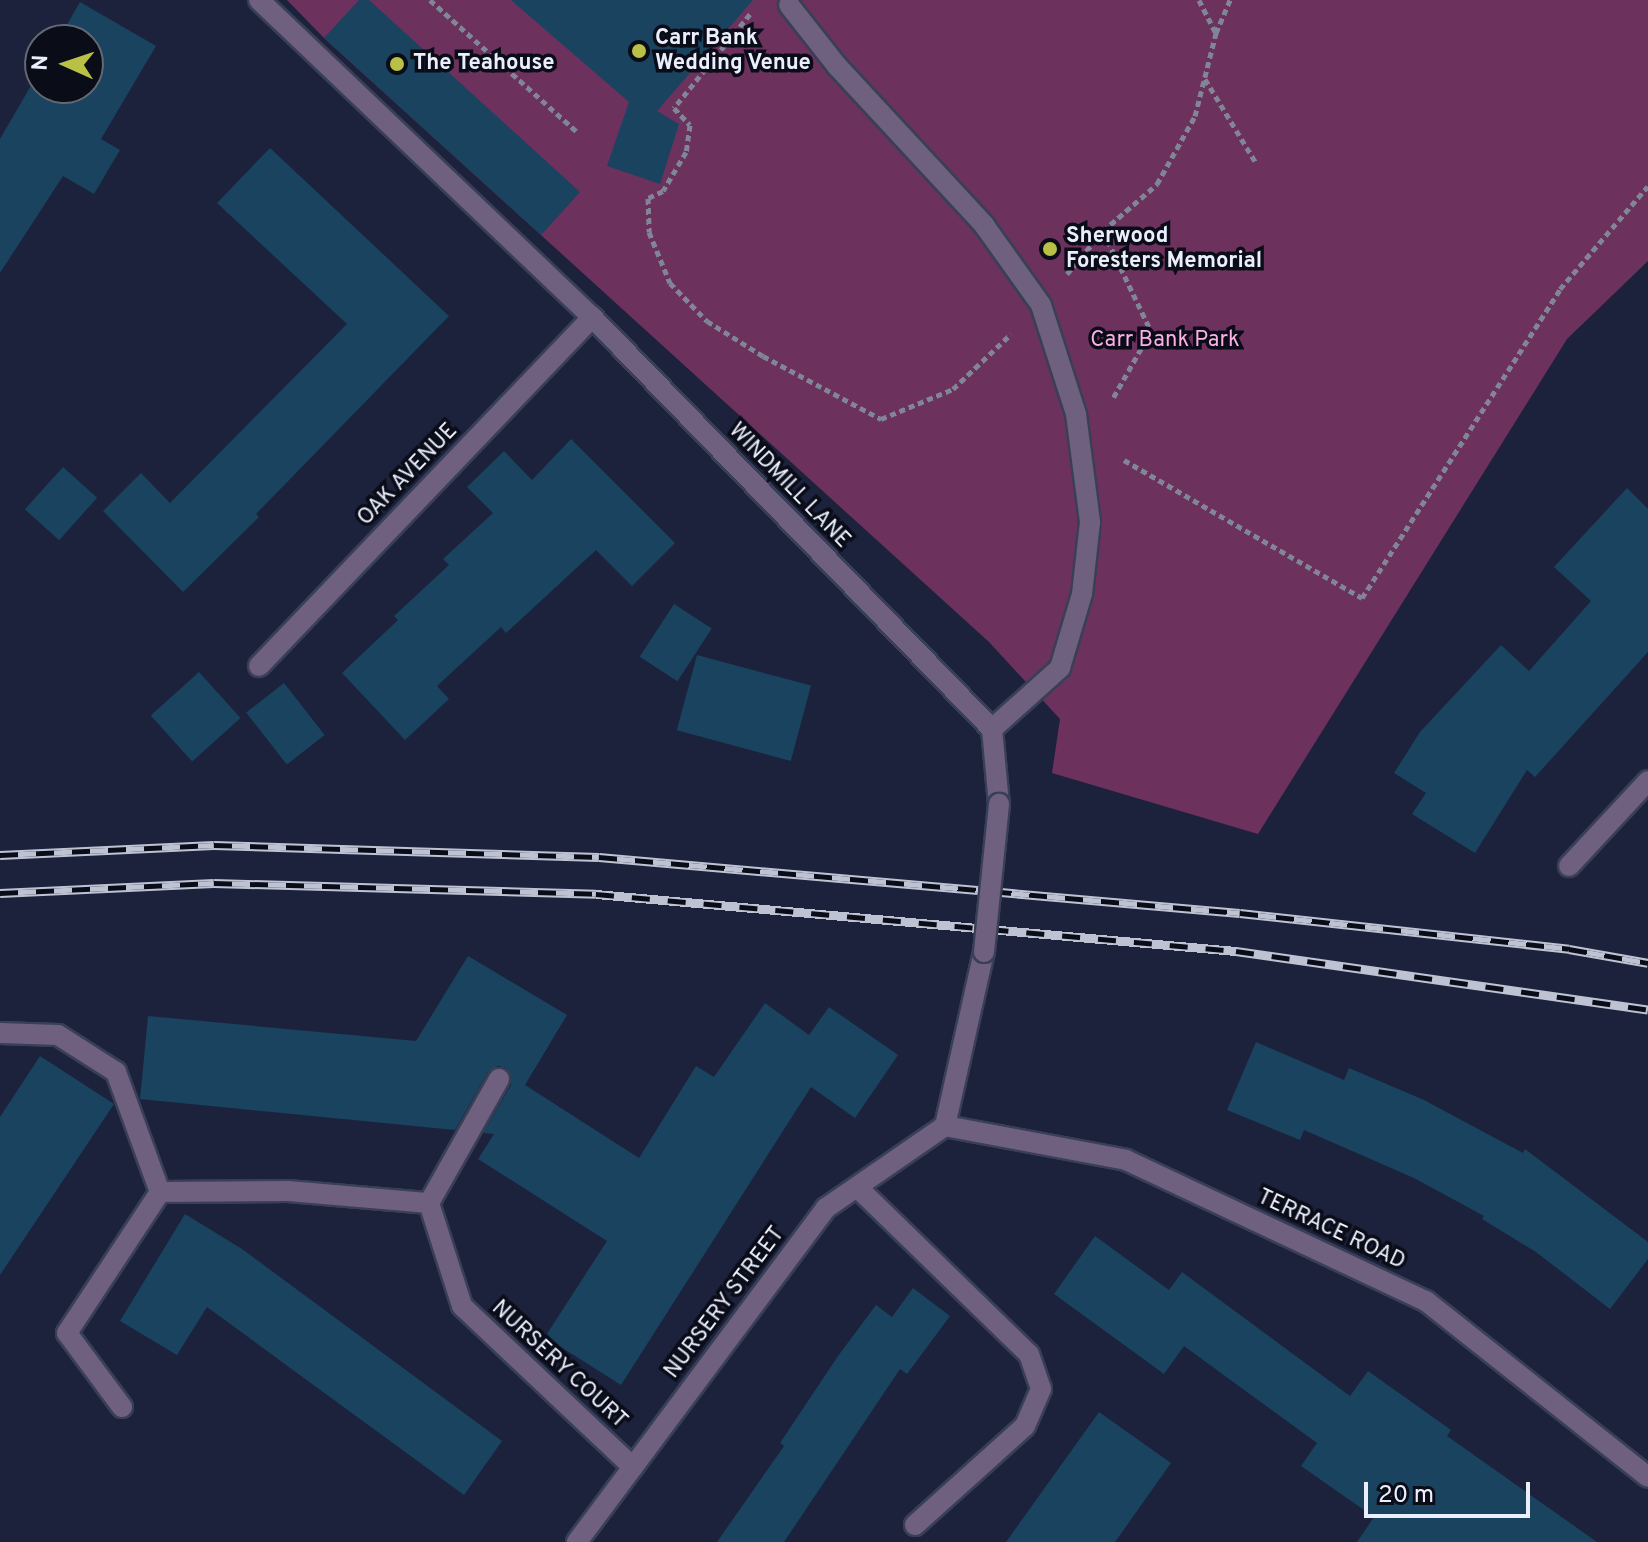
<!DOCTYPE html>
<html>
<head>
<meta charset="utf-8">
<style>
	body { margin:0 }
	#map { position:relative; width:1648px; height:1542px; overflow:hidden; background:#1c223c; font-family:Overpass,sans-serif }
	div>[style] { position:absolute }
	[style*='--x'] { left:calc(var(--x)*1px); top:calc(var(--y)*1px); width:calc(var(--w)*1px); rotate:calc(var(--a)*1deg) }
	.green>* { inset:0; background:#6d315e }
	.building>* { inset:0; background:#19435e; transform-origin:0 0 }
	.path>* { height:5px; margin-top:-2.5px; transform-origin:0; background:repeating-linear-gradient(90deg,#808599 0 6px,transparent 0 10px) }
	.roads { filter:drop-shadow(2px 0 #393f57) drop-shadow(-2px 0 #393f57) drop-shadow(0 2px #393f57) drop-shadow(0 -2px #393f57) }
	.service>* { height:20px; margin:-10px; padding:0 10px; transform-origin:10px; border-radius:10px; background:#6e607e }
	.minor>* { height:20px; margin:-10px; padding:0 10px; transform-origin:10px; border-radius:10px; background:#6e607e }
	.rail>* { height:9px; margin-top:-4.5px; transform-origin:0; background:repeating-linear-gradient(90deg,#0a0c18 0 18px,#bec3d3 0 36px); box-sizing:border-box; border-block:2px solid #bec3d3 }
	.bridges { filter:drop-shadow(2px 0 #393f57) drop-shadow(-2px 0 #393f57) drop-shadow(0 2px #393f57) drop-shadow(0 -2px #393f57) }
	.minor-bridge>* { height:20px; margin:-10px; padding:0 10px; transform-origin:10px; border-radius:10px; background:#6e607e }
	.dots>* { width:22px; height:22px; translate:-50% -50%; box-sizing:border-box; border:4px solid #0a0c18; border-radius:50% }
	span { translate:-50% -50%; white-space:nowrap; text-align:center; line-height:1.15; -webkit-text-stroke:7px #0a0c18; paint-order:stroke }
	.poi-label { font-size:22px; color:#ebeffd; font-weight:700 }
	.left { translate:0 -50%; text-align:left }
	.park-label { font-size:22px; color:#fbafe5 }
	.street-label { font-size:22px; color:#ebeffd }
	.north { position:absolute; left:24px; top:24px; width:80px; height:80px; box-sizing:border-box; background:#0a0c18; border:2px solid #646774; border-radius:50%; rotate:273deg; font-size:22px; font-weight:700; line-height:32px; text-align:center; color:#ebeffd }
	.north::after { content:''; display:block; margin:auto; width:28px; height:36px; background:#b9c046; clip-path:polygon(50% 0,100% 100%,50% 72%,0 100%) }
	.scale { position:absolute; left:1364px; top:1482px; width:166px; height:36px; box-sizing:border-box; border:4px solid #ebeffd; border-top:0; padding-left:10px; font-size:24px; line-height:28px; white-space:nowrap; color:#ebeffd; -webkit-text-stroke:6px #0a0c18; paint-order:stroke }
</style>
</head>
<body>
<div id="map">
	<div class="green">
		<i style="clip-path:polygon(287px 0,1648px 0,1648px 261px,1567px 339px,1258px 834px,1052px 773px,1060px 719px,989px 642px,324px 38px)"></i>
	</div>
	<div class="building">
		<i style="clip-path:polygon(359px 0,369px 0,580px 192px,541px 235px,324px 38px)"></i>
		<i style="clip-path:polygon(511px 0,753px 0,657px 111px,679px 124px,660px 184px,607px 166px,629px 102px)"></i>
		<i style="clip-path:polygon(80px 2px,156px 46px,101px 139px,120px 150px,94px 194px,63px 176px,0 273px,0 139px,40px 70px,40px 88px,88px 88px,88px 40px,58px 40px)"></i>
		<i style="clip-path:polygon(270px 148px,449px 316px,256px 514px,259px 517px,183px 592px,103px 511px,141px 473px,170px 503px,347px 324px,217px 203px)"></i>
		<i style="clip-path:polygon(571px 439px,675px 543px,632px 586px,596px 550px,506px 633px,501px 627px,437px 686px,449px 699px,405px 740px,342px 673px,398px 620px,394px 616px,449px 565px,443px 559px,493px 513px,467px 487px,504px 451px,532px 480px)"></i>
		<i style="left:63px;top:467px;width:46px;height:57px;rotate:42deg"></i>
		<i style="clip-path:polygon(1627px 488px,1648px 509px,1648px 652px,1535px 777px,1527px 770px,1475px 853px,1412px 814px,1426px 793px,1394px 773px,1420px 732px,1501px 645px,1529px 671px,1591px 601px,1554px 567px)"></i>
		<i style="left:674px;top:604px;width:45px;height:63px;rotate:33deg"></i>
		<i style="left:697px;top:655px;width:118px;height:78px;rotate:15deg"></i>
		<i style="left:199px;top:672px;width:62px;height:65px;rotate:48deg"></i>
		<i style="left:284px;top:683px;width:66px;height:48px;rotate:52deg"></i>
		<i style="clip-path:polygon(468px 956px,567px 1015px,525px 1085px,639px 1158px,696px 1066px,714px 1077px,765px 1003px,809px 1035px,829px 1007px,898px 1055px,855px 1118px,811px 1087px,621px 1385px,545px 1337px,607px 1241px,478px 1159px,494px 1134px,483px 1133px,511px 1085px,510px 1073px,506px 1068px,498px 1066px,488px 1072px,455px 1130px,140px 1099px,148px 1016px,416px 1041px)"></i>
		<i style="clip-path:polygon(1256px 1042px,1344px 1080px,1349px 1068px,1424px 1100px,1523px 1153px,1525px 1149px,1648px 1242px,1648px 1259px,1610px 1309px,1536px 1252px,1482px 1219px,1484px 1216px,1414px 1178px,1304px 1130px,1300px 1140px,1227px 1110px)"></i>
		<i style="clip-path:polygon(40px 1056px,114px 1104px,0 1275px,0 1117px)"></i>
		<i style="clip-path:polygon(185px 1214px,242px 1249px,502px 1441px,464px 1495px,207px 1307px,177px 1355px,120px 1321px)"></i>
		<i style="clip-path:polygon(1095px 1236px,1169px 1290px,1182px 1272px,1350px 1396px,1368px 1371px,1451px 1430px,1447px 1436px,1597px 1542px,1357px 1542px,1374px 1517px,1301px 1466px,1317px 1443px,1184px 1346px,1164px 1374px,1054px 1294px)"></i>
		<i style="clip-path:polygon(913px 1288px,950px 1316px,907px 1374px,900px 1369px,784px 1542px,717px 1542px,784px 1446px,780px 1443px,838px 1356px,876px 1305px,892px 1317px)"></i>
		<i style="clip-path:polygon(1099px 1412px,1171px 1463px,1115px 1542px,1006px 1542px)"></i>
	</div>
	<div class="path">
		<i style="--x:430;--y:0;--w:198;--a:41.9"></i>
		<i style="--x:1199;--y:0;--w:36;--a:63"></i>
		<i style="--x:750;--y:14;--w:121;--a:129"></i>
		<i style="--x:674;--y:108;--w:23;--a:47"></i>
		<i style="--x:690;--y:125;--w:27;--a:98"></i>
		<i style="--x:686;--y:152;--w:45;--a:120.5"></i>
		<i style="--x:663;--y:191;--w:17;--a:155"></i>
		<i style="--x:648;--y:198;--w:34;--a:88"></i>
		<i style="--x:649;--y:232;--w:55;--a:67.6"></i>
		<i style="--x:670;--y:283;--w:53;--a:45.8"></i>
		<i style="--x:707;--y:321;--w:66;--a:32"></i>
		<i style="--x:763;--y:356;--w:134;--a:28.1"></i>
		<i style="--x:881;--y:419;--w:78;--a:-22.6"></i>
		<i style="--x:953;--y:389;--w:80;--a:-43.5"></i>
		<i style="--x:1205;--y:79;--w:98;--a:58.7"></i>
		<i style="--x:1103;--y:231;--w:111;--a:64.4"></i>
		<i style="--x:1151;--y:331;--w:79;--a:119.5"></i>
		<i style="--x:1067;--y:274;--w:56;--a:-50.1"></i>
		<i style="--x:1103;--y:231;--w:72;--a:-41"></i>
		<i style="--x:1157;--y:184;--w:78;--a:-60.8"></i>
		<i style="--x:1195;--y:116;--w:86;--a:-75.8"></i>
		<i style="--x:1216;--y:33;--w:36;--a:-67"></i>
		<i style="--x:1124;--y:460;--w:275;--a:30.1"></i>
		<i style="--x:1362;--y:598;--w:367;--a:-57.3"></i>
		<i style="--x:1560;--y:289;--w:135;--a:-49.5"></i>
	</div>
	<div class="roads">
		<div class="service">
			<i style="--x:789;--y:5;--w:78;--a:51.8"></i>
			<i style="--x:837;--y:66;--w:217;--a:47.2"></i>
			<i style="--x:984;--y:225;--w:98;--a:54.5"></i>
			<i style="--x:1041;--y:305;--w:114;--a:72.2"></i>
			<i style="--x:1076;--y:414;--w:109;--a:82.6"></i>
			<i style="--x:1090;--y:522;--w:72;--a:96.3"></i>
			<i style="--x:1082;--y:594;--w:77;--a:106.6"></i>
			<i style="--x:1060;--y:668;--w:91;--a:138.1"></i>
			<i style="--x:857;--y:1187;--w:240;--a:44.2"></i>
			<i style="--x:1029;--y:1354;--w:37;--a:71"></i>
			<i style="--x:1041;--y:1389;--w:40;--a:113.4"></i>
			<i style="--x:1025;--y:1426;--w:148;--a:138"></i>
		</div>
		<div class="minor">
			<i style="--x:259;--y:0;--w:460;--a:43.6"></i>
			<i style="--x:592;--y:317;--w:574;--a:45.85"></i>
			<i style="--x:992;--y:729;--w:75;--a:84.7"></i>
			<i style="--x:259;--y:666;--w:482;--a:-46.3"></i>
			<i style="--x:1569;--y:866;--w:116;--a:-47.1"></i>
			<i style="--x:0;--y:1033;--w:58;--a:2"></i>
			<i style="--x:58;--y:1035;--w:69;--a:32.5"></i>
			<i style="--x:116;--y:1072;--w:128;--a:69.9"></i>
			<i style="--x:499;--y:1079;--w:142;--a:119.4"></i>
			<i style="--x:429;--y:1203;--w:108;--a:72.2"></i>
			<i style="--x:462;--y:1306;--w:235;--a:43.3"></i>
			<i style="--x:945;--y:1126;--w:184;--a:10.6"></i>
			<i style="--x:1126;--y:1160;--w:331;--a:25.2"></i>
			<i style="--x:1426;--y:1301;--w:283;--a:38.4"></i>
			<i style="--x:945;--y:1126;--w:178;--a:-77.4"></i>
			<i style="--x:122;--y:1407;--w:92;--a:-126.6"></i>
			<i style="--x:67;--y:1333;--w:169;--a:-56.6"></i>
			<i style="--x:160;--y:1192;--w:128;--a:-0.4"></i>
			<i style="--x:288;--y:1191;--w:142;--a:4.9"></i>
			<i style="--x:577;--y:1542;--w:417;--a:-53.3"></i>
			<i style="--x:826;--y:1208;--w:145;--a:-34.6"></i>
		</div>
	</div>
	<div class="rail">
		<i style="--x:0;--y:855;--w:214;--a:-2.7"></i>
		<i style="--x:214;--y:845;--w:385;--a:1.8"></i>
		<i style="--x:599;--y:857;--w:643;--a:4.99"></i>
		<i style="--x:1240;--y:913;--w:331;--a:6.2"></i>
		<i style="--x:1569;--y:949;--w:80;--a:10"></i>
		<i style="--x:0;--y:893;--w:214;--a:-2.7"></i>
		<i style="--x:214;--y:883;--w:382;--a:1.6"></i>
		<i style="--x:596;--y:894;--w:643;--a:5.09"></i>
		<i style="--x:1236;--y:951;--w:416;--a:8.1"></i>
	</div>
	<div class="bridges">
		<div class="minor-bridge">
			<i style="--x:984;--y:952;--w:149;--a:-84.2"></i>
		</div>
	</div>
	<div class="dots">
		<i style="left:639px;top:51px;background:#b9c046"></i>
		<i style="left:397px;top:64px;background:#b9c046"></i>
		<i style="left:1050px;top:249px;background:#b9c046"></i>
	</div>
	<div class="poi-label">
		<span class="left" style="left:655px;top:51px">Carr Bank<br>Wedding Venue</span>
		<span class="left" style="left:413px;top:64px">The Teahouse</span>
		<span class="left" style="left:1066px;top:249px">Sherwood<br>Foresters Memorial</span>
	</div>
	<div class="park-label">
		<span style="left:1165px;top:341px">Carr Bank Park</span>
	</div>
	<div class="street-label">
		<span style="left:408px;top:475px;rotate:-46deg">OAK AVENUE</span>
		<span style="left:789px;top:486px;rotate:46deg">WINDMILL LANE</span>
		<span style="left:1331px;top:1230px;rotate:25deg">TERRACE ROAD</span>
		<span style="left:725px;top:1303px;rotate:-53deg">NURSERY STREET</span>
		<span style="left:559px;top:1365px;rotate:43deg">NURSERY COURT</span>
	</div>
	<div class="north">N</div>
	<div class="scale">20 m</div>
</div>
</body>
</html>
